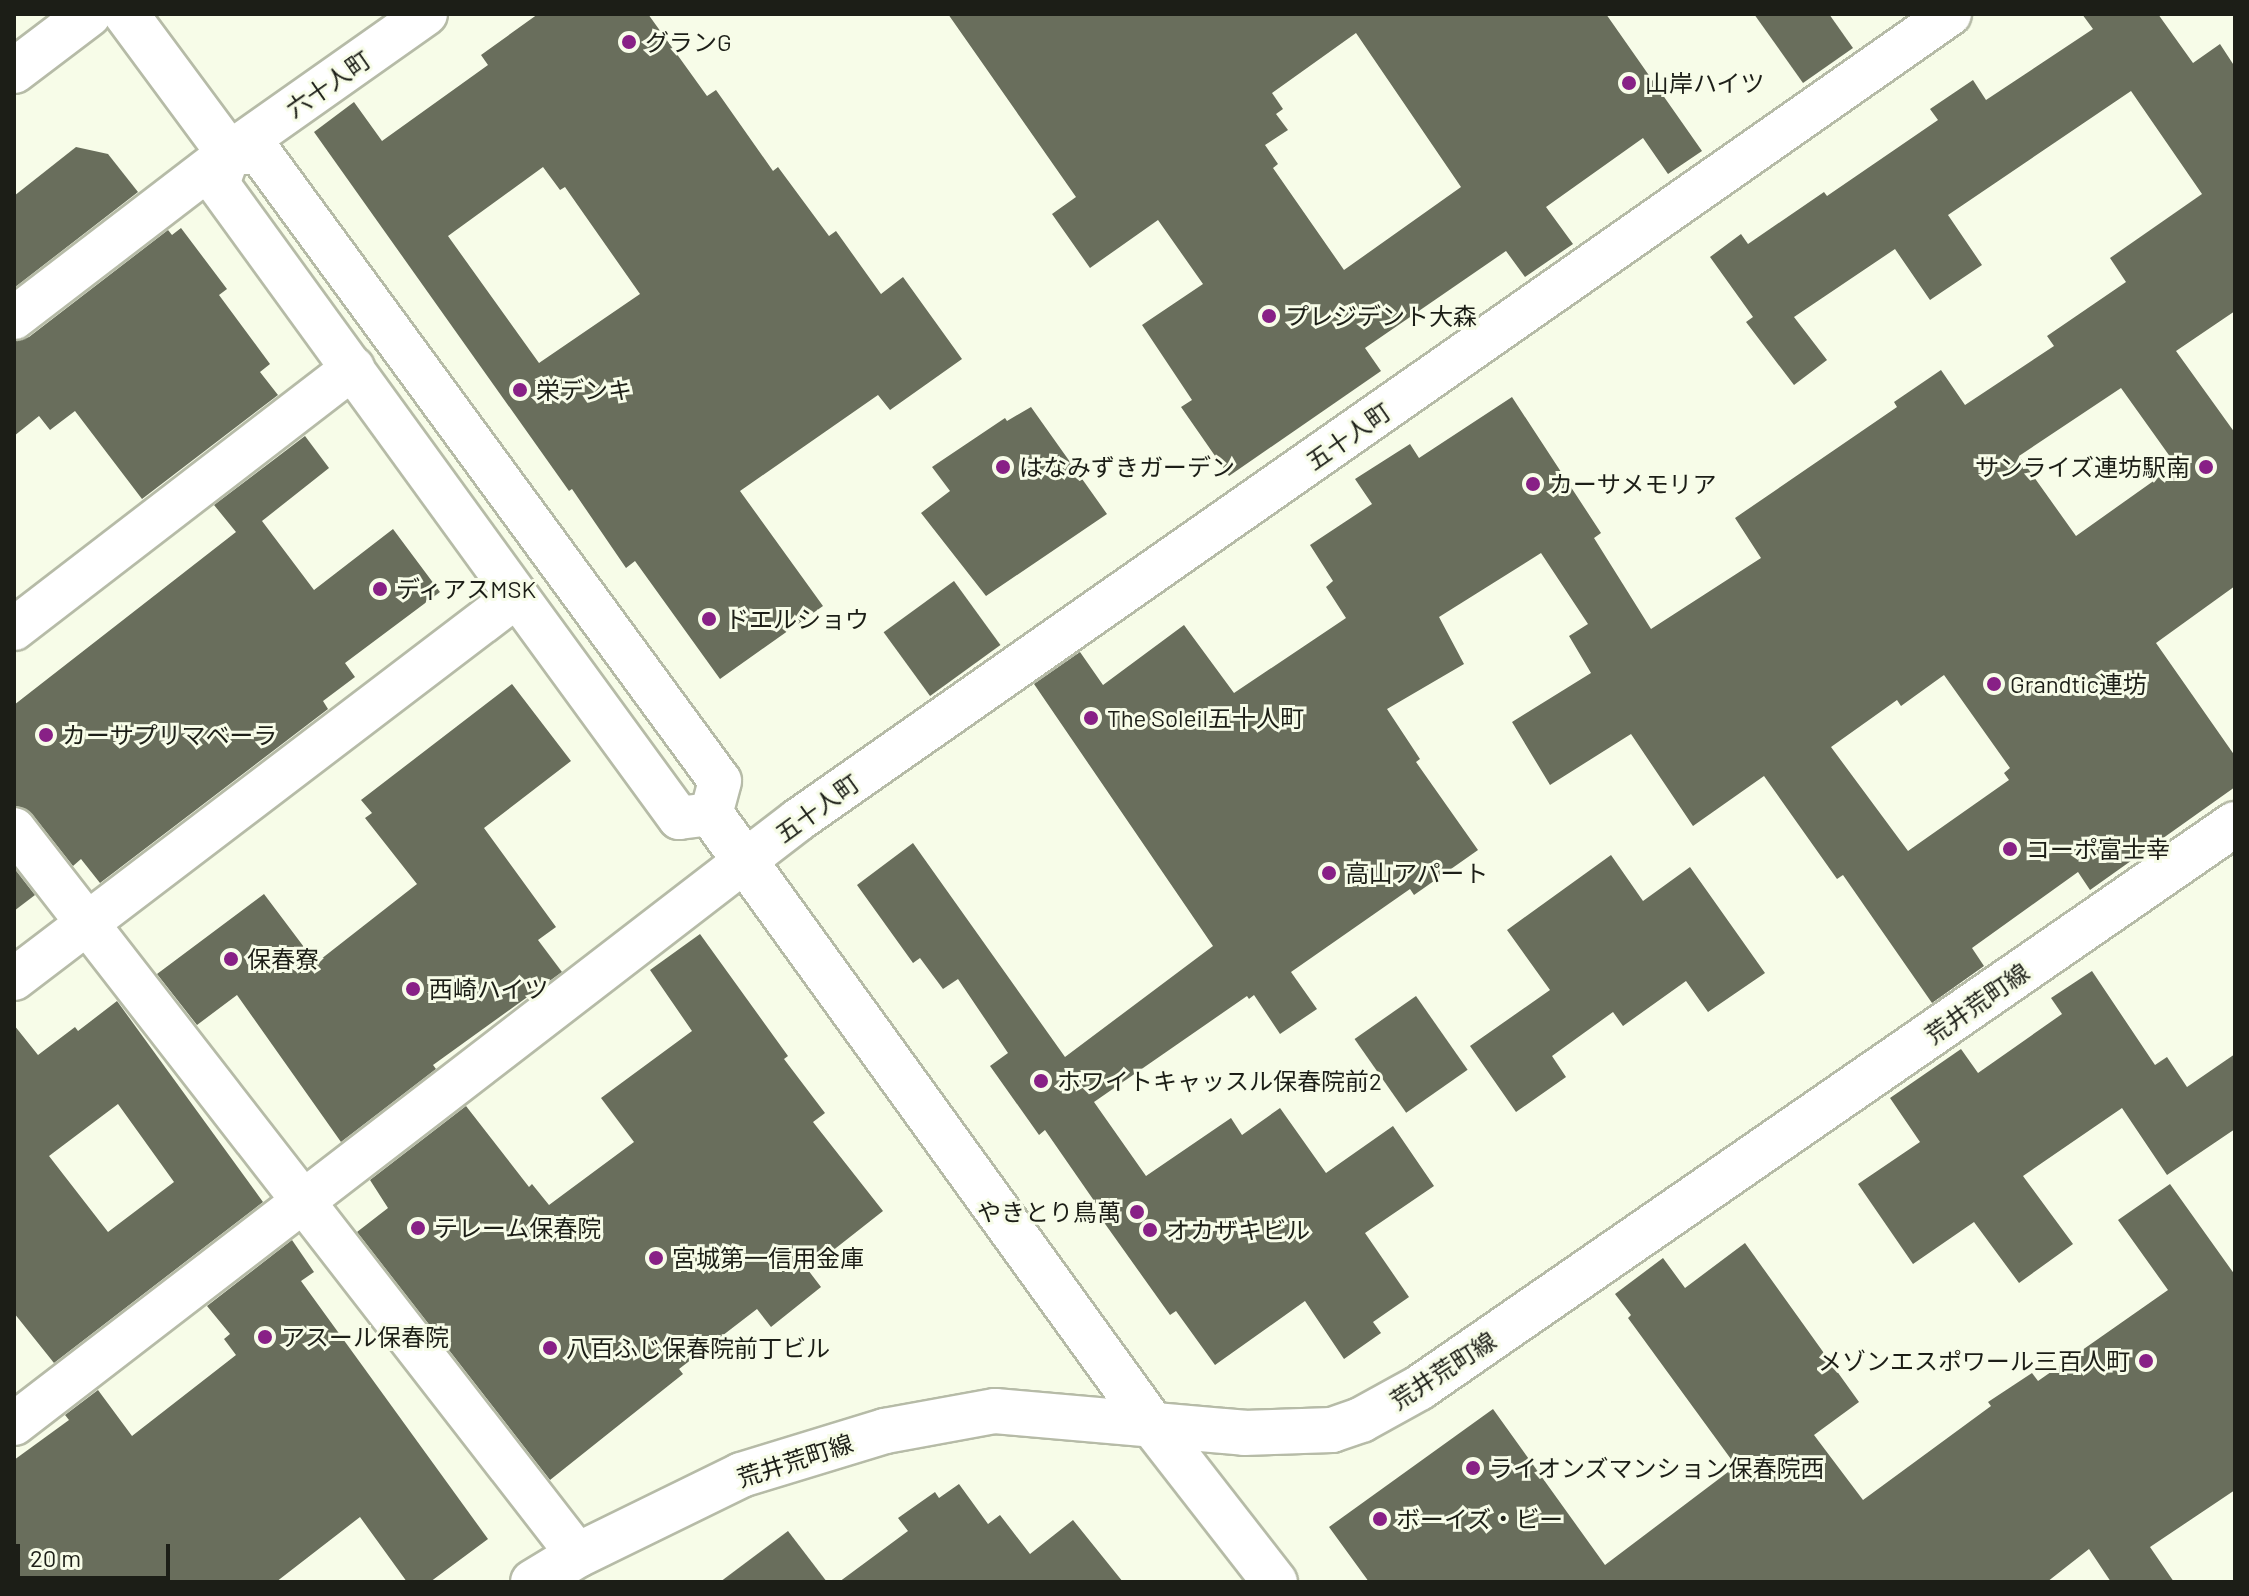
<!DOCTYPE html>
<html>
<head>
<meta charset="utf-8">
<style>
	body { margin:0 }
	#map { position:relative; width:2249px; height:1596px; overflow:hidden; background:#f7fce8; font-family:Barlow,"Noto Sans JP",sans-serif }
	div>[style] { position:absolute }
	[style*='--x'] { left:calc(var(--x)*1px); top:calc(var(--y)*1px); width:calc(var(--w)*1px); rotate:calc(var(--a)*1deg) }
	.building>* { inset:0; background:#696e5c; transform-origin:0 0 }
	.roads { filter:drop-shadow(2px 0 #b6bba7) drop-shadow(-2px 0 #b6bba7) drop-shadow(0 2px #b6bba7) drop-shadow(0 -2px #b6bba7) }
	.minor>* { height:42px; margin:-21px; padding:0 21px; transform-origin:21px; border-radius:21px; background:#fff }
	.tertiary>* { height:44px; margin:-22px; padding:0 22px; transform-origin:22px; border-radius:22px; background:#fff }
	.secondary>* { height:44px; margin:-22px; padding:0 22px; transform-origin:22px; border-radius:22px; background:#fff }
	.dots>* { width:22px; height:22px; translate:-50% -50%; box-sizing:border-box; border:4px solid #f7fce8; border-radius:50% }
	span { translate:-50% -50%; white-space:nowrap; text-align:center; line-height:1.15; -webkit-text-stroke:6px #f7fce8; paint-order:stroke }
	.poi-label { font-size:24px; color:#1c1e17 }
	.left { translate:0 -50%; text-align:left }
	.right { translate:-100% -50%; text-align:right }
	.street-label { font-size:24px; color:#1c1e17 }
	.frame { position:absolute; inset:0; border:16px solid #1c1e17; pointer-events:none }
	.scale { position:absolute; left:16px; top:1544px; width:154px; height:36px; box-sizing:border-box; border:4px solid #1c1e17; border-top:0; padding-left:10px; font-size:24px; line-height:28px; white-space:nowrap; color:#1c1e17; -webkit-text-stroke:6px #f7fce8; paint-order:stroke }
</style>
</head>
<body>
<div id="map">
	<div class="building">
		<i style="clip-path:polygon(evenodd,538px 14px,648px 14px,707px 96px,716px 90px,773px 171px,778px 167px,829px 236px,836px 231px,881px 294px,903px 277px,962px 359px,890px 410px,878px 395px,740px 491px,823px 606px,720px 679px,635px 561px,626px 568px,572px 489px,569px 491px,314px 132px,354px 102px,382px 141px,488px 65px,481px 55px,538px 14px,543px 167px,560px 190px,565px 187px,640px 294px,539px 363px,448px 236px,543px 167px)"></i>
		<i style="clip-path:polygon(evenodd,948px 14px,1606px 14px,1702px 151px,1668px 174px,1643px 138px,1546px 207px,1573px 244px,1525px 277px,1506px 251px,1365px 348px,1381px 371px,1229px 476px,1181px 407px,1192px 400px,1142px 325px,1203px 284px,1158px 220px,1090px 268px,1052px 214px,1076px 197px,948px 14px,1356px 33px,1461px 187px,1344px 270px,1273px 168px,1278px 164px,1265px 145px,1288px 130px,1276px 114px,1283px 109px,1272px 93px,1356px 33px)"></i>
		<i style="clip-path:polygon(1754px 14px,1829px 14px,1853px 48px,1803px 83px)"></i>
		<i style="clip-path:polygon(evenodd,2082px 14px,2158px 14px,2193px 63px,2220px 44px,2235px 67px,2235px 311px,2176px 351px,2235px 433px,2235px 586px,2156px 643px,2235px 756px,2235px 787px,2090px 890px,2078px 872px,1972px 948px,1984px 966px,1932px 1003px,1843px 875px,1837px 879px,1764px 776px,1693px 826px,1631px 734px,1550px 785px,1512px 722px,1591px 673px,1569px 636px,1588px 624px,1541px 553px,1439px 617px,1464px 664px,1387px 709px,1420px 759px,1416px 762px,1478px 850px,1414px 895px,1410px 889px,1291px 972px,1317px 1009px,1280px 1034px,1254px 995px,1249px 999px,1247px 996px,1094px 1102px,1146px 1176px,1231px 1118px,1242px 1135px,1280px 1108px,1326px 1173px,1393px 1126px,1434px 1186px,1365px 1233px,1409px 1297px,1373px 1322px,1381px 1333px,1344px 1359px,1305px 1301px,1215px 1365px,1176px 1311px,1170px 1315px,1103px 1221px,1106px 1218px,1045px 1130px,1039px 1135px,990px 1066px,1008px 1053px,958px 979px,943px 989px,920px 958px,913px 963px,857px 885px,913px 843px,1065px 1057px,1213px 946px,1034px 684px,1080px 652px,1103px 685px,1184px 625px,1234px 693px,1346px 618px,1326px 587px,1333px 581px,1310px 545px,1372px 504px,1355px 479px,1410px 444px,1419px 458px,1512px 397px,1601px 533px,1594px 538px,1651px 629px,1761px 558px,1735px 518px,1897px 407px,1894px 402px,1941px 370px,1965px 405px,2054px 346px,2047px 336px,2126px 282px,2110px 258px,2202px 194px,2131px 91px,1948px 215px,1982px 265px,1930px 300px,1895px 249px,1794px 317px,1827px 360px,1794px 385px,1746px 322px,1753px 317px,1710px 257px,1741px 234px,1748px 244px,1824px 192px,1827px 196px,1938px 120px,1930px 109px,1973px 80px,1986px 100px,2093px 29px,2082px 14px,2121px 388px,2176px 465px,2076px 536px,2019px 456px,2121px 388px,2082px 14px,1944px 675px,2010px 768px,2004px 773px,2009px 780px,1908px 851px,1831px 747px,1897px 700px,1901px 706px,1944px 675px)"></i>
		<i style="clip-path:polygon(76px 147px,108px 154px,138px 192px,14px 288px,14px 196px)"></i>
		<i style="clip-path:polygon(181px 228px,227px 289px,219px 295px,270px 364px,260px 372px,278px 395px,142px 499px,75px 411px,50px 430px,39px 416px,14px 436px,14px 341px,29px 337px,168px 230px,172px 235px)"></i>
		<i style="clip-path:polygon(1031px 407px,1107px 514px,986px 596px,921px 513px,950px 491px,932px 467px,1005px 418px,1007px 421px)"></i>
		<i style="clip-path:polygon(305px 436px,329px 468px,262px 521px,314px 590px,393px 529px,440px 592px,345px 663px,355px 677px,323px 701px,328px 709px,100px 883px,81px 859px,73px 866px,32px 814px,14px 806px,14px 705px,236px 532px,214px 505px)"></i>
		<i style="left:954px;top:581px;width:79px;height:87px;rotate:54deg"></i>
		<i style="clip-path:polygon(512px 684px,571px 761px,484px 828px,556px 927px,538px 940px,562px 972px,433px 1065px,436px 1069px,341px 1142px,237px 995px,197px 1025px,157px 974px,264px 894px,316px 963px,417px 884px,365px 818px,372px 813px,361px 800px)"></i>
		<i style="clip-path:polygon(1611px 855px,1643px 901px,1690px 867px,1765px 973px,1708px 1012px,1686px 981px,1623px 1026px,1613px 1012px,1552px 1056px,1566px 1077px,1516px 1112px,1470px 1046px,1550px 990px,1507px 930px)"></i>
		<i style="clip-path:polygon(14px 868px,35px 895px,14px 911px)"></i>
		<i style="clip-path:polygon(700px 934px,788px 1056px,784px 1059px,825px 1113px,813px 1122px,883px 1211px,808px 1270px,821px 1287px,771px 1327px,757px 1309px,679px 1369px,683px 1374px,550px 1480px,357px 1232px,388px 1208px,370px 1180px,466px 1106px,529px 1187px,532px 1184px,549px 1205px,634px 1142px,601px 1098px,692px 1031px,650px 970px)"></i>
		<i style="clip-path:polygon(2092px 971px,2155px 1065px,2167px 1057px,2187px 1087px,2235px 1054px,2235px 1129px,2167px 1175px,2122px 1108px,2023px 1176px,2073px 1244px,2019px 1283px,1974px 1222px,1913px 1264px,1858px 1184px,1920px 1142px,1890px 1098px,1961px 1049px,1978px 1073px,2062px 1014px,2051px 998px)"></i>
		<i style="left:1416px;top:996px;width:90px;height:75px;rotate:55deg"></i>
		<i style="clip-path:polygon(evenodd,117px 1001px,263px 1202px,54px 1363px,14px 1313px,14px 1025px,38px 1055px,75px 1027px,78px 1031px,117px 1001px,118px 1104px,174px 1182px,108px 1232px,49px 1156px,118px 1104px)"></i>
		<i style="clip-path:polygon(2170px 1184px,2235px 1275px,2235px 1490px,2150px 1547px,2174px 1582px,2111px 1582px,2089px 1549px,2047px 1582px,1369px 1582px,1329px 1527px,1493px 1409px,1605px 1565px,1736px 1466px,1628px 1318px,1631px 1315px,1615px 1294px,1663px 1258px,1685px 1288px,1745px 1243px,1859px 1402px,1814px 1435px,1863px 1500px,1991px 1406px,1988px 1402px,2032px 1373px,2038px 1381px,2168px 1290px,2118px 1220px)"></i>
		<i style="clip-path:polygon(292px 1240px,314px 1272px,301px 1281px,488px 1539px,430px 1582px,407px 1582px,360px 1517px,276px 1582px,14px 1582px,14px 1460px,69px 1420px,65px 1415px,98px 1390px,132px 1436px,236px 1355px,224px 1339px,230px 1334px,207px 1306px)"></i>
		<i style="clip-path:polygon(959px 1484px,988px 1524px,1000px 1515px,1030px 1554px,1073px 1520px,1123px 1582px,839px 1582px,908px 1531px,898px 1518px,935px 1492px,939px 1498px)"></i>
		<i style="clip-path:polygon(788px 1531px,827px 1582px,720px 1582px)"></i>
	</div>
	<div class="roads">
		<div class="minor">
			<i style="--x:229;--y:153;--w:31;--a:0"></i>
			<i style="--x:260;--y:153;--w:778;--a:53.78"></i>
			<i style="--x:720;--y:781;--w:34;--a:105"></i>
			<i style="--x:711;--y:814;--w:32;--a:173"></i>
			<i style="--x:679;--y:818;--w:275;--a:-126.1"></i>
			<i style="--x:517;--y:596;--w:509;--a:-125.97"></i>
			<i style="--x:218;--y:184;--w:33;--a:-70"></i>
			<i style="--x:14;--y:318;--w:271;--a:-37.5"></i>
			<i style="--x:229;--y:153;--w:241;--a:-35.2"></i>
			<i style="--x:14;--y:629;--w:428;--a:-37.6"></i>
			<i style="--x:14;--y:829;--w:919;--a:52.16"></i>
			<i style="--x:14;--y:979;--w:632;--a:-37.29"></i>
			<i style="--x:14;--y:1424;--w:990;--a:-37.61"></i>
			<i style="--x:798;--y:820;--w:1406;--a:-34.98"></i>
		</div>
		<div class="tertiary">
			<i style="--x:126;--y:14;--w:173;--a:53.5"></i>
			<i style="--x:14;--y:71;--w:94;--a:-37.2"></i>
			<i style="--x:711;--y:814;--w:751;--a:54.15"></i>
			<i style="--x:1151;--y:1423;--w:202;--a:52.1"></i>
		</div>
		<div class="secondary">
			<i style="--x:533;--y:1582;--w:52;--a:-31"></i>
			<i style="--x:578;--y:1555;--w:182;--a:-26.1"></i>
			<i style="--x:741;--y:1475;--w:151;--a:-17"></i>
			<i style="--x:885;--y:1431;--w:112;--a:-10.3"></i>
			<i style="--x:995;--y:1411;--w:250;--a:5"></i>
			<i style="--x:1244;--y:1433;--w:88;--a:-2"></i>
			<i style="--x:1332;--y:1430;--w:31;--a:-19"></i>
			<i style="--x:1361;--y:1420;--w:66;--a:-28.9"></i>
			<i style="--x:1419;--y:1388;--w:992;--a:-34.65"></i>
		</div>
	</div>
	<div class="dots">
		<i style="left:629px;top:42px;background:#882086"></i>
		<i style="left:1629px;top:83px;background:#882086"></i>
		<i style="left:1269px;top:316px;background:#882086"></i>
		<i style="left:520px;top:390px;background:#882086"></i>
		<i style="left:1003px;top:467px;background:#882086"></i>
		<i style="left:2206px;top:467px;background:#882086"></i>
		<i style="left:1533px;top:484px;background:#882086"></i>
		<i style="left:380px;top:589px;background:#882086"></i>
		<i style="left:709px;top:619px;background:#882086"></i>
		<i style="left:1994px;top:684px;background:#882086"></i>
		<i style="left:1091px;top:718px;background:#882086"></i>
		<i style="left:46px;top:735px;background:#882086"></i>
		<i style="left:2010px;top:849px;background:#882086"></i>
		<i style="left:1329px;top:873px;background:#882086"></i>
		<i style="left:231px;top:959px;background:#882086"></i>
		<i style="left:413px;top:989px;background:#882086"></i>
		<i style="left:1041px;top:1081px;background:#882086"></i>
		<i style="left:1137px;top:1212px;background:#882086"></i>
		<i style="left:418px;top:1228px;background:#882086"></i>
		<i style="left:1150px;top:1230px;background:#882086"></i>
		<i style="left:656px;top:1258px;background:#882086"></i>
		<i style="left:265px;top:1337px;background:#882086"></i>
		<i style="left:550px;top:1348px;background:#882086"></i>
		<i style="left:2146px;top:1361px;background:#882086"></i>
		<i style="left:1473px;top:1468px;background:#882086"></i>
		<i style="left:1380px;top:1519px;background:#882086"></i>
	</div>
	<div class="poi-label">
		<span class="left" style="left:645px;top:42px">グランG</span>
		<span class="left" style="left:1645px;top:83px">山岸ハイツ</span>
		<span class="left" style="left:1285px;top:316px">プレジデント大森</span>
		<span class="left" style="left:536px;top:390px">栄デンキ</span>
		<span class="left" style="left:1019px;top:467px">はなみずきガーデン</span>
		<span class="right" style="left:2190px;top:467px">サンライズ連坊駅南</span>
		<span class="left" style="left:1549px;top:484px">カーサメモリア</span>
		<span class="left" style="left:396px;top:589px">ディアスMSK</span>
		<span class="left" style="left:725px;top:619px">ドエルショウ</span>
		<span class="left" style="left:2010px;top:684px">Grandtic連坊</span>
		<span class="left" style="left:1107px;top:718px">The Soleil五十人町</span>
		<span class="left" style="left:62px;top:735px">カーサプリマベーラ</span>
		<span class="left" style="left:2026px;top:849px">コーポ富士幸</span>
		<span class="left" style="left:1345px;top:873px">高山アパート</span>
		<span class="left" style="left:247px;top:959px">保春寮</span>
		<span class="left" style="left:429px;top:989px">西崎ハイツ</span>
		<span class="left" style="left:1057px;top:1081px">ホワイトキャッスル保春院前2</span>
		<span class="right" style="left:1121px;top:1212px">やきとり鳥萬</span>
		<span class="left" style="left:434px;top:1228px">テレーム保春院</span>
		<span class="left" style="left:1166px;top:1230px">オカザキビル</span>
		<span class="left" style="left:672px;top:1258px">宮城第一信用金庫</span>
		<span class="left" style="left:281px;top:1337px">アスール保春院</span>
		<span class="left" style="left:566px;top:1348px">八百ふじ保春院前丁ビル</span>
		<span class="right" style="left:2130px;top:1361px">メゾンエスポワール三百人町</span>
		<span class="left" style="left:1489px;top:1468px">ライオンズマンション保春院西</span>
		<span class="left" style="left:1396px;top:1519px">ボーイズ・ビー</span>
	</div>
	<div class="street-label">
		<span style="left:328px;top:84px;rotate:-35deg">六十人町</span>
		<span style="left:1348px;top:436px;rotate:-35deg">五十人町</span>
		<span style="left:817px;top:808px;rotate:-36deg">五十人町</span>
		<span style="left:1977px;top:1003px;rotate:-35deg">荒井荒町線</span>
		<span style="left:1443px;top:1370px;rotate:-33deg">荒井荒町線</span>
		<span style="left:795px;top:1460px;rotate:-18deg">荒井荒町線</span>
	</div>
	<div class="frame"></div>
	<div class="scale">20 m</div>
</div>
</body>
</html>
